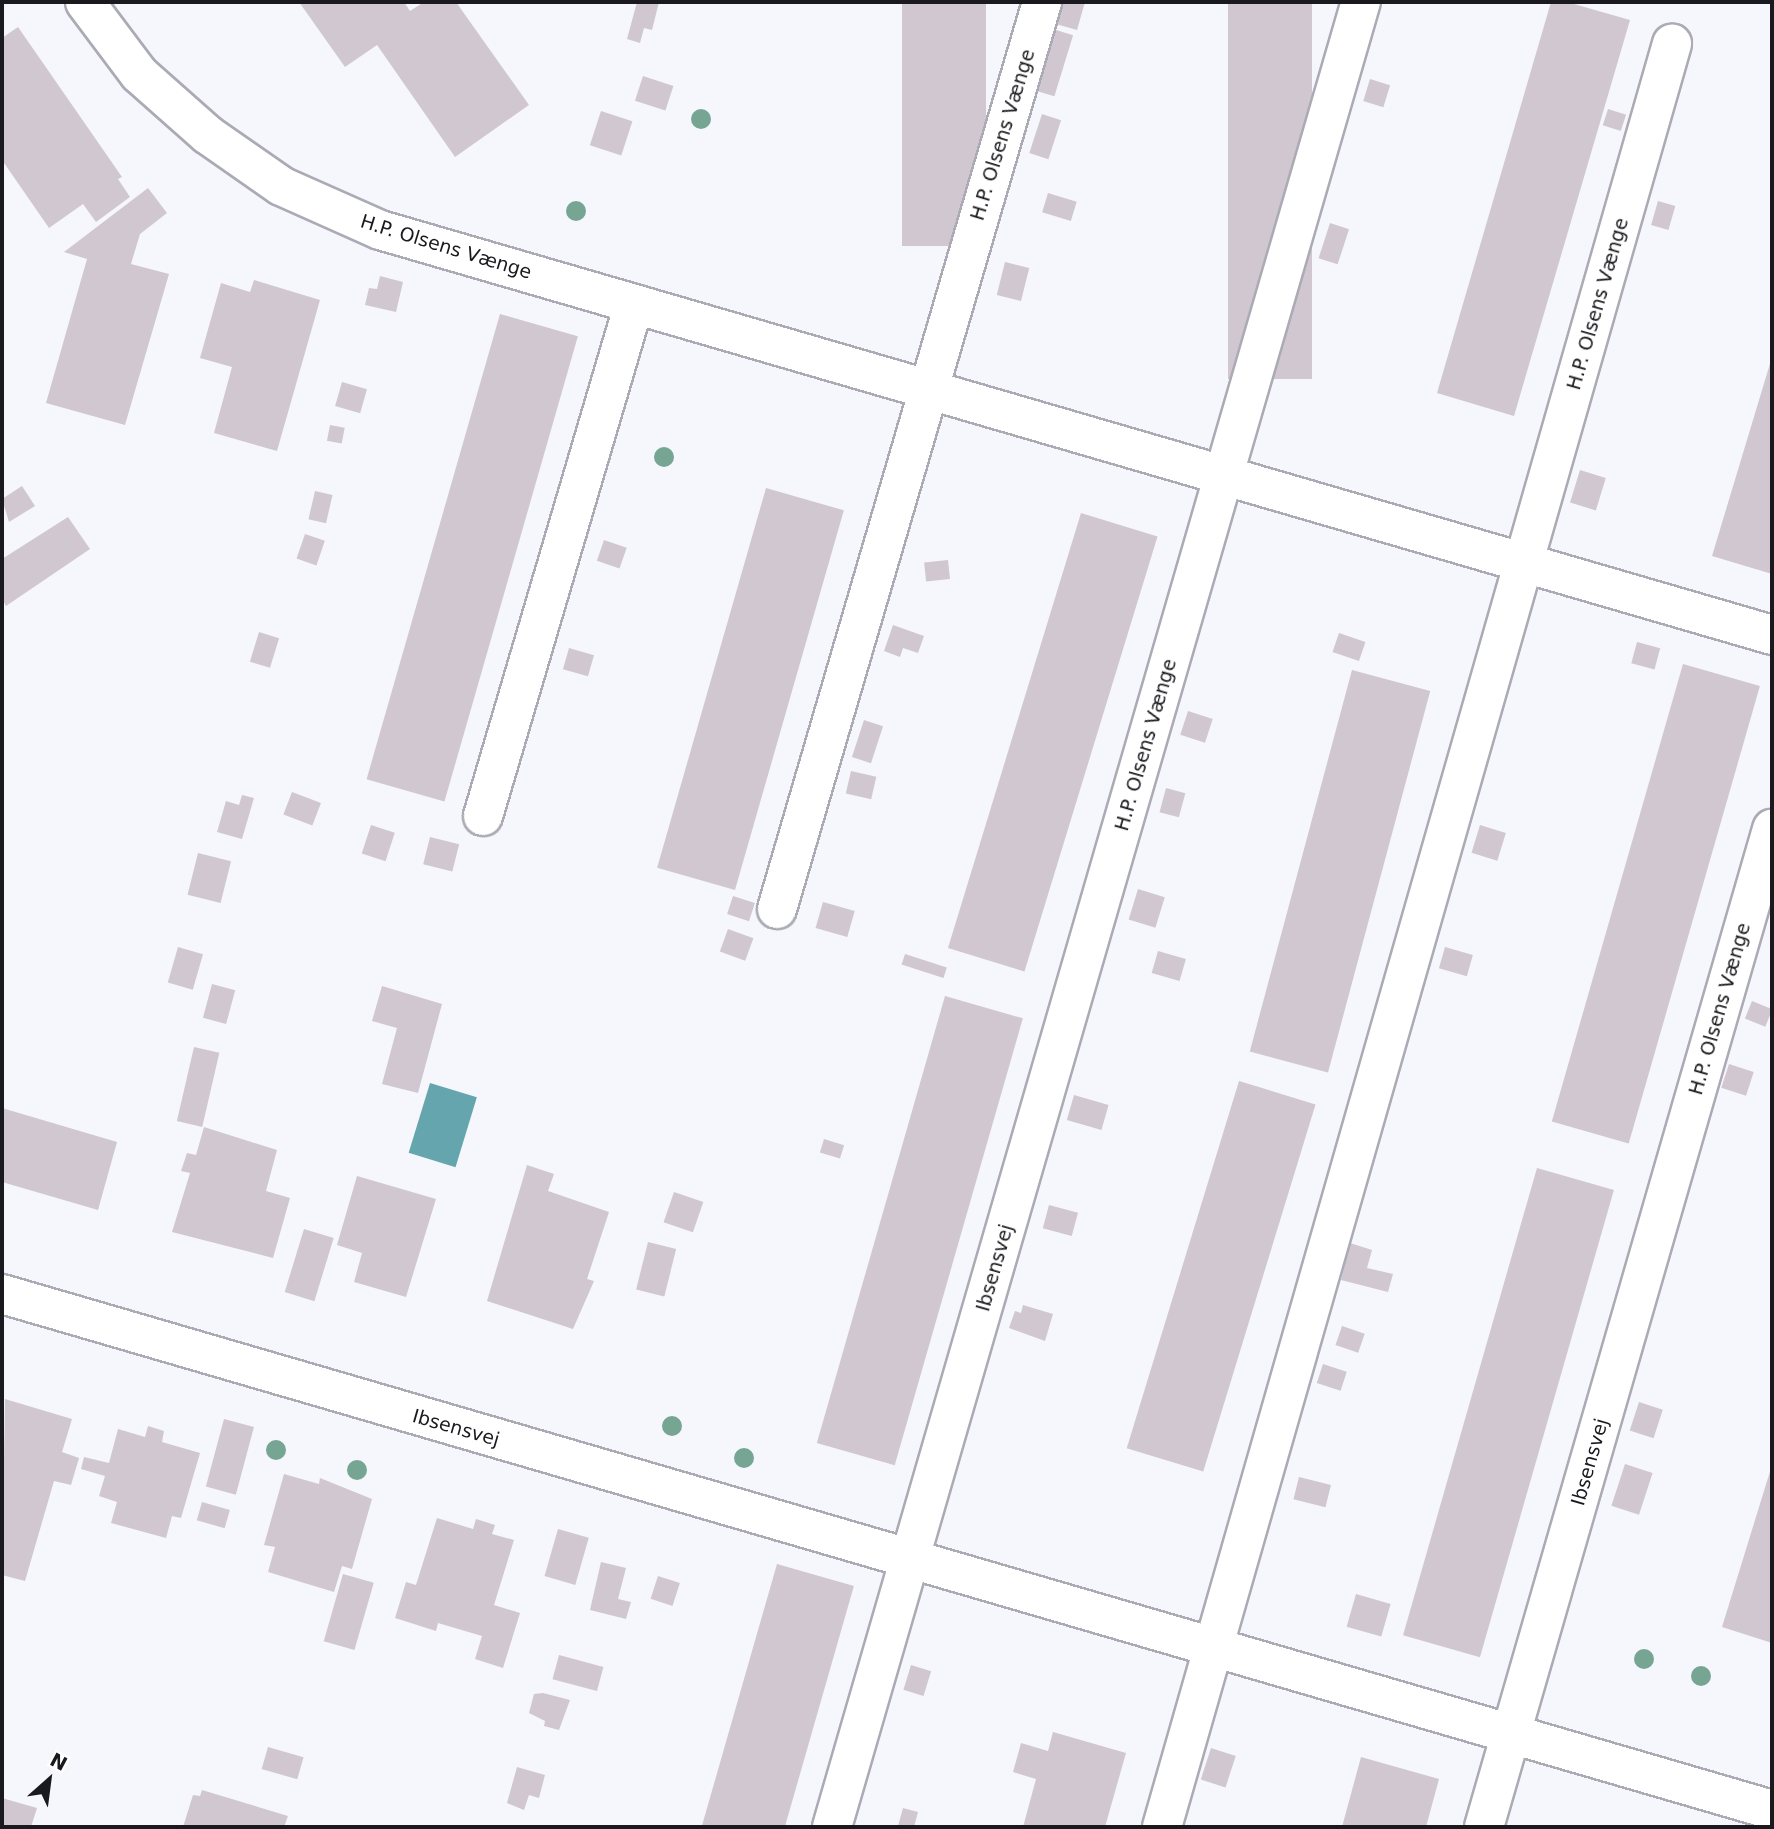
<!DOCTYPE html>
<html>
<head>
<meta charset="utf-8">
<style>
	body { margin:0 }
	#map { position:relative; width:1774px; height:1829px; overflow:hidden; background:#f6f6fd; font-family:"DejaVu Sans",sans-serif }
	div>[style] { position:absolute }
	[style*='--x'] { left:calc(var(--x)*1px); top:calc(var(--y)*1px); width:calc(var(--w)*1px); rotate:calc(var(--a)*1deg) }
	.water>* { inset:0; background:#65a5ae; transform-origin:0 0 }
	.building>* { inset:0; background:#d1c7d0; transform-origin:0 0 }
	.roads { filter:drop-shadow(2px 0 #abaab5) drop-shadow(-2px 0 #abaab5) drop-shadow(0 2px #abaab5) drop-shadow(0 -2px #abaab5) }
	.minor>* { height:38px; margin:-19px; padding:0 19px; transform-origin:19px; border-radius:19px; background:#fff }
	.trees>* { width:20px; height:20px; margin:-10px; border-radius:50%; background:#77a594 }
	span { translate:-50% -50%; white-space:nowrap; text-align:center; line-height:1.15; -webkit-text-stroke:5px #fff; paint-order:stroke }
	.street-label { font-size:19px; color:#1a1a1e }
	.frame { position:absolute; inset:0; border:4px solid #1a1a1e; pointer-events:none }
	.north { position:absolute; left:14px; top:1745px; width:70px; height:70px; -webkit-text-stroke:5px #fff; paint-order:stroke; rotate:28deg; font-size:19px; font-weight:700; line-height:28px; text-align:center; color:#1a1a1e }
	.north::after { content:''; display:block; margin:auto; width:24px; height:32px; background:#1a1a1e; clip-path:polygon(50% 0,100% 100%,50% 72%,0 100%) }
</style>
</head>
<body>
<div id="map">
	<div class="water">
		<i style="left:430px;top:1083px;width:49px;height:73px;rotate:17deg"></i>
	</div>
	<div class="building">
		<i style="clip-path:polygon(299px 2px,404px 2px,410px 11px,424px 2px,456px 2px,529px 105px,455px 157px,377px 45px,345px 67px)"></i>
		<i style="clip-path:polygon(637px 2px,659px 2px,652px 30px,644px 28px,640px 43px,627px 39px)"></i>
		<i style="left:902px;top:2px;width:84px;height:244px"></i>
		<i style="clip-path:polygon(1063px 2px,1085px 2px,1077px 30px,1056px 24px)"></i>
		<i style="left:1228px;top:2px;width:84px;height:377px"></i>
		<i style="clip-path:polygon(1551px 2px,1567px 2px,1630px 20px,1514px 416px,1437px 393px)"></i>
		<i style="clip-path:polygon(18px 27px,122px 177px,118px 179px,130px 197px,96px 222px,83px 204px,49px 228px,2px 160px,2px 38px)"></i>
		<i style="left:1053px;top:29px;width:21px;height:64px;rotate:17deg"></i>
		<i style="left:643px;top:76px;width:32px;height:26px;rotate:18deg"></i>
		<i style="left:1370px;top:79px;width:21px;height:23px;rotate:17deg"></i>
		<i style="left:1608px;top:109px;width:19px;height:17px;rotate:18deg"></i>
		<i style="left:601px;top:111px;width:33px;height:36px;rotate:18deg"></i>
		<i style="left:1042px;top:114px;width:20px;height:41px;rotate:18deg"></i>
		<i style="clip-path:polygon(148px 188px,167px 213px,140px 234px,131px 264px,169px 274px,125px 425px,46px 403px,87px 259px,64px 252px)"></i>
		<i style="left:1048px;top:193px;width:30px;height:20px;rotate:17deg"></i>
		<i style="left:1658px;top:201px;width:18px;height:25px;rotate:16deg"></i>
		<i style="left:1330px;top:223px;width:20px;height:37px;rotate:18deg"></i>
		<i style="left:1005px;top:262px;width:25px;height:34px;rotate:14deg"></i>
		<i style="clip-path:polygon(380px 276px,403px 282px,396px 312px,365px 305px,369px 288px,377px 289px)"></i>
		<i style="clip-path:polygon(254px 280px,320px 300px,277px 451px,214px 433px,232px 367px,200px 358px,221px 283px,250px 292px)"></i>
		<i style="left:500px;top:314px;width:81px;height:484px;rotate:16deg"></i>
		<i style="clip-path:polygon(1772px 357px,1772px 574px,1712px 556px)"></i>
		<i style="left:342px;top:382px;width:26px;height:25px;rotate:16deg"></i>
		<i style="left:330px;top:425px;width:15px;height:16px;rotate:11deg"></i>
		<i style="left:1580px;top:470px;width:27px;height:34px;rotate:17deg"></i>
		<i style="clip-path:polygon(22px 486px,35px 506px,9px 522px,2px 499px)"></i>
		<i style="left:766px;top:488px;width:81px;height:395px;rotate:16deg"></i>
		<i style="left:315px;top:491px;width:18px;height:29px;rotate:13deg"></i>
		<i style="left:1081px;top:513px;width:80px;height:455px;rotate:17deg"></i>
		<i style="clip-path:polygon(68px 517px,90px 549px,6px 606px,2px 599px,2px 559px)"></i>
		<i style="left:305px;top:534px;width:21px;height:26px;rotate:19deg"></i>
		<i style="left:604px;top:540px;width:24px;height:22px;rotate:19deg"></i>
		<i style="left:948px;top:560px;width:19px;height:24px;rotate:84deg"></i>
		<i style="clip-path:polygon(893px 625px,924px 636px,918px 653px,903px 648px,900px 657px,884px 651px)"></i>
		<i style="left:259px;top:632px;width:21px;height:31px;rotate:17deg"></i>
		<i style="left:1339px;top:633px;width:28px;height:20px;rotate:19deg"></i>
		<i style="left:1637px;top:642px;width:24px;height:22px;rotate:15deg"></i>
		<i style="left:569px;top:648px;width:26px;height:22px;rotate:16deg"></i>
		<i style="left:1683px;top:664px;width:80px;height:476px;rotate:16deg"></i>
		<i style="left:1352px;top:670px;width:81px;height:395px;rotate:15deg"></i>
		<i style="left:1188px;top:711px;width:26px;height:25px;rotate:18deg"></i>
		<i style="left:864px;top:720px;width:20px;height:39px;rotate:18deg"></i>
		<i style="left:851px;top:771px;width:26px;height:23px;rotate:13deg"></i>
		<i style="left:1166px;top:788px;width:20px;height:25px;rotate:15deg"></i>
		<i style="left:292px;top:792px;width:31px;height:24px;rotate:21deg"></i>
		<i style="clip-path:polygon(242px 795px,254px 798px,242px 839px,217px 832px,226px 801px,239px 805px)"></i>
		<i style="left:371px;top:825px;width:25px;height:30px;rotate:18deg"></i>
		<i style="left:1480px;top:825px;width:27px;height:29px;rotate:17deg"></i>
		<i style="left:430px;top:837px;width:30px;height:28px;rotate:14deg"></i>
		<i style="left:198px;top:853px;width:34px;height:43px;rotate:14deg"></i>
		<i style="left:1138px;top:889px;width:28px;height:32px;rotate:17deg"></i>
		<i style="left:733px;top:896px;width:23px;height:19px;rotate:18deg"></i>
		<i style="left:823px;top:902px;width:33px;height:27px;rotate:16deg"></i>
		<i style="left:728px;top:929px;width:27px;height:24px;rotate:20deg"></i>
		<i style="left:178px;top:947px;width:26px;height:37px;rotate:16deg"></i>
		<i style="left:1445px;top:947px;width:29px;height:22px;rotate:16deg"></i>
		<i style="left:1158px;top:951px;width:29px;height:23px;rotate:16deg"></i>
		<i style="left:905px;top:954px;width:44px;height:11px;rotate:18deg"></i>
		<i style="left:212px;top:984px;width:24px;height:35px;rotate:15deg"></i>
		<i style="clip-path:polygon(382px 986px,442px 1004px,418px 1093px,382px 1084px,397px 1028px,372px 1021px)"></i>
		<i style="left:945px;top:996px;width:81px;height:465px;rotate:16deg"></i>
		<i style="left:1752px;top:1001px;width:22px;height:19px;rotate:22deg"></i>
		<i style="left:194px;top:1047px;width:26px;height:76px;rotate:13deg"></i>
		<i style="left:1729px;top:1064px;width:26px;height:25px;rotate:18deg"></i>
		<i style="left:1239px;top:1081px;width:80px;height:384px;rotate:17deg"></i>
		<i style="left:1074px;top:1095px;width:36px;height:26px;rotate:16deg"></i>
		<i style="clip-path:polygon(2px 1108px,117px 1142px,98px 1210px,2px 1182px)"></i>
		<i style="clip-path:polygon(204px 1127px,277px 1150px,266px 1191px,290px 1198px,273px 1258px,172px 1232px,190px 1173px,181px 1171px,187px 1153px,196px 1155px)"></i>
		<i style="left:824px;top:1139px;width:21px;height:14px;rotate:17deg"></i>
		<i style="clip-path:polygon(527px 1165px,554px 1174px,548px 1191px,609px 1212px,587px 1279px,594px 1281px,573px 1329px,487px 1301px)"></i>
		<i style="left:1537px;top:1168px;width:80px;height:486px;rotate:16deg"></i>
		<i style="clip-path:polygon(357px 1176px,436px 1199px,406px 1297px,354px 1282px,362px 1253px,337px 1245px)"></i>
		<i style="left:674px;top:1192px;width:31px;height:32px;rotate:19deg"></i>
		<i style="left:1049px;top:1205px;width:30px;height:24px;rotate:15deg"></i>
		<i style="left:304px;top:1229px;width:31px;height:66px;rotate:17deg"></i>
		<i style="left:648px;top:1242px;width:29px;height:49px;rotate:14deg"></i>
		<i style="clip-path:polygon(1350px 1243px,1372px 1250px,1367px 1268px,1393px 1274px,1388px 1292px,1341px 1280px)"></i>
		<i style="clip-path:polygon(1023px 1305px,1053px 1314px,1045px 1341px,1009px 1328px,1015px 1311px,1021px 1313px)"></i>
		<i style="left:1342px;top:1326px;width:24px;height:20px;rotate:19deg"></i>
		<i style="left:1323px;top:1364px;width:25px;height:20px;rotate:18deg"></i>
		<i style="clip-path:polygon(5px 1399px,72px 1419px,62px 1452px,79px 1458px,71px 1485px,54px 1481px,25px 1581px,2px 1575px)"></i>
		<i style="left:1639px;top:1402px;width:25px;height:30px;rotate:18deg"></i>
		<i style="left:224px;top:1419px;width:31px;height:70px;rotate:15deg"></i>
		<i style="clip-path:polygon(148px 1426px,164px 1431px,162px 1442px,200px 1453px,181px 1518px,172px 1516px,166px 1538px,111px 1523px,117px 1502px,99px 1496px,105px 1476px,81px 1469px,84px 1457px,109px 1463px,118px 1429px,145px 1437px)"></i>
		<i style="left:1625px;top:1464px;width:29px;height:44px;rotate:18deg"></i>
		<i style="clip-path:polygon(1772px 1465px,1772px 1643px,1722px 1627px)"></i>
		<i style="clip-path:polygon(284px 1474px,319px 1484px,320px 1478px,372px 1499px,352px 1569px,342px 1566px,334px 1592px,268px 1572px,275px 1547px,264px 1545px)"></i>
		<i style="left:1299px;top:1477px;width:33px;height:23px;rotate:14deg"></i>
		<i style="left:202px;top:1502px;width:29px;height:19px;rotate:16deg"></i>
		<i style="clip-path:polygon(437px 1518px,473px 1529px,476px 1519px,495px 1525px,492px 1534px,514px 1540px,494px 1605px,520px 1613px,503px 1668px,475px 1659px,482px 1636px,438px 1623px,436px 1631px,395px 1618px,406px 1582px,416px 1585px)"></i>
		<i style="left:558px;top:1529px;width:32px;height:49px;rotate:16deg"></i>
		<i style="clip-path:polygon(601px 1562px,626px 1568px,618px 1599px,631px 1602px,626px 1619px,590px 1610px)"></i>
		<i style="left:777px;top:1564px;width:80px;height:273px;rotate:16deg"></i>
		<i style="left:343px;top:1574px;width:32px;height:70px;rotate:16deg"></i>
		<i style="left:658px;top:1576px;width:23px;height:24px;rotate:18deg"></i>
		<i style="left:1356px;top:1594px;width:36px;height:34px;rotate:16deg"></i>
		<i style="left:559px;top:1655px;width:46px;height:25px;rotate:15deg"></i>
		<i style="left:911px;top:1665px;width:21px;height:26px;rotate:17deg"></i>
		<i style="clip-path:polygon(543px 1693px,570px 1700px,559px 1730px,544px 1726px,545px 1721px,529px 1713px,534px 1694px)"></i>
		<i style="clip-path:polygon(1053px 1732px,1126px 1753px,1105px 1827px,1023px 1827px,1036px 1779px,1013px 1772px,1021px 1743px,1048px 1751px)"></i>
		<i style="left:268px;top:1747px;width:37px;height:23px;rotate:16deg"></i>
		<i style="left:1211px;top:1748px;width:26px;height:33px;rotate:18deg"></i>
		<i style="clip-path:polygon(1361px 1757px,1439px 1779px,1426px 1827px,1342px 1827px)"></i>
		<i style="clip-path:polygon(517px 1767px,545px 1775px,539px 1798px,529px 1795px,524px 1810px,507px 1803px)"></i>
		<i style="clip-path:polygon(202px 1790px,288px 1816px,284px 1827px,183px 1827px,193px 1795px,200px 1796px)"></i>
		<i style="clip-path:polygon(2px 1798px,37px 1808px,31px 1827px,2px 1827px)"></i>
		<i style="clip-path:polygon(903px 1808px,918px 1812px,914px 1827px,898px 1826px)"></i>
	</div>
	<div class="roads">
		<div class="minor">
			<i style="--x:85;--y:2;--w:90;--a:53.1"></i>
			<i style="--x:139;--y:74;--w:92;--a:41.5"></i>
			<i style="--x:208;--y:135;--w:89;--a:34.9"></i>
			<i style="--x:281;--y:186;--w:108;--a:24"></i>
			<i style="--x:380;--y:230;--w:1450;--a:16.22"></i>
			<i style="--x:483;--y:816;--w:534;--a:-73.57"></i>
			<i style="--x:777;--y:909;--w:945;--a:-73.71"></i>
			<i style="--x:2;--y:1294;--w:1844;--a:16.25"></i>
			<i style="--x:832;--y:1827;--w:1900;--a:-73.84"></i>
			<i style="--x:1162;--y:1827;--w:1855;--a:-74.04"></i>
			<i style="--x:1484;--y:1827;--w:1039;--a:-73.9"></i>
		</div>
	</div>
	<div class="trees">
		<i style="left:701px;top:119px"></i>
		<i style="left:576px;top:211px"></i>
		<i style="left:664px;top:457px"></i>
		<i style="left:672px;top:1426px"></i>
		<i style="left:276px;top:1450px"></i>
		<i style="left:744px;top:1458px"></i>
		<i style="left:357px;top:1470px"></i>
		<i style="left:1644px;top:1659px"></i>
		<i style="left:1701px;top:1676px"></i>
	</div>
	<div class="street-label">
		<span style="left:1003px;top:135px;rotate:-73deg">H.P. Olsens Vænge</span>
		<span style="left:446px;top:247px;rotate:17deg">H.P. Olsens Vænge</span>
		<span style="left:1598px;top:304px;rotate:-74deg">H.P. Olsens Vænge</span>
		<span style="left:1146px;top:745px;rotate:-74deg">H.P. Olsens Vænge</span>
		<span style="left:1720px;top:1009px;rotate:-74deg">H.P. Olsens Vænge</span>
		<span style="left:995px;top:1268px;rotate:-74deg">Ibsensvej</span>
		<span style="left:456px;top:1428px;rotate:16deg">Ibsensvej</span>
		<span style="left:1590px;top:1462px;rotate:-74deg">Ibsensvej</span>
	</div>
	<div class="frame"></div>
	<div class="north">N</div>
</div>
</body>
</html>
